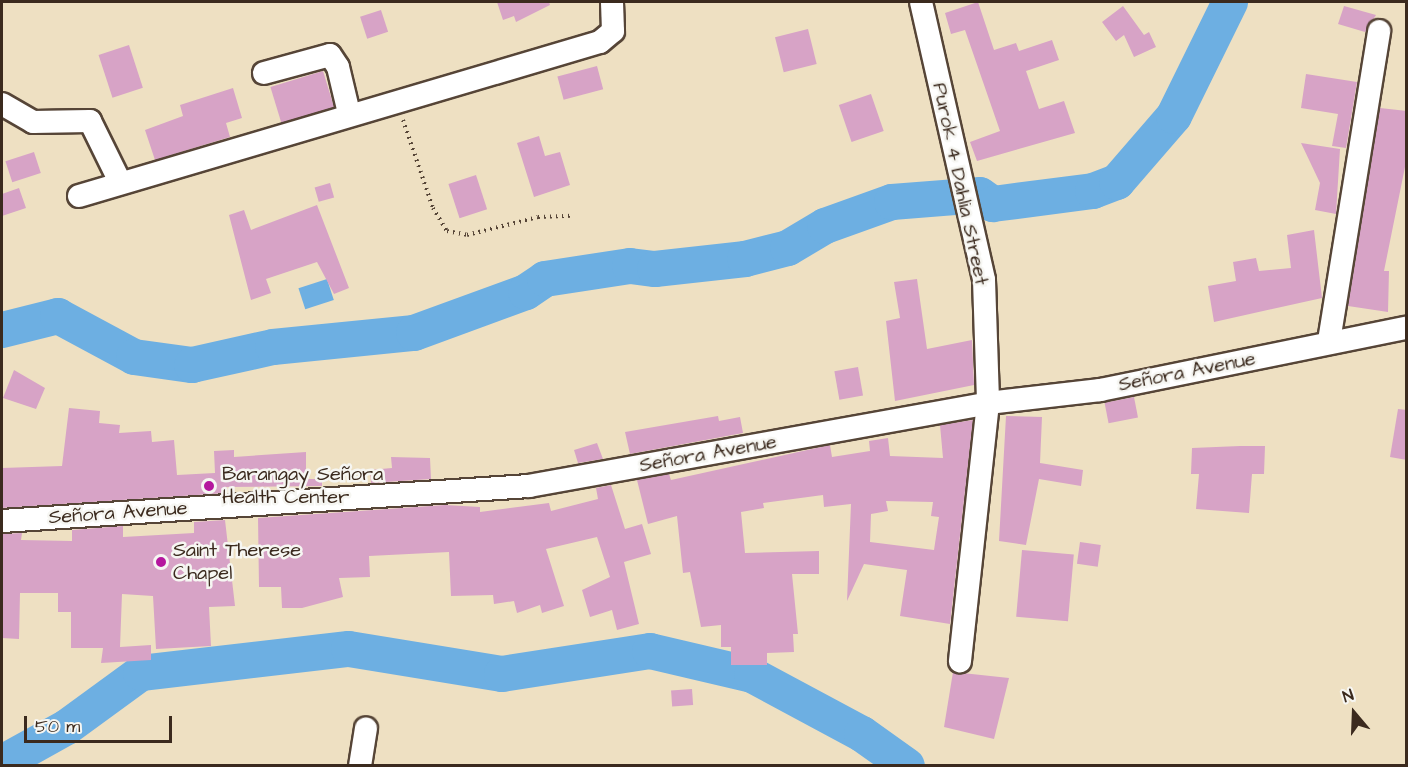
<!DOCTYPE html>
<html>
<head>
<meta charset="utf-8">
<style>
	body { margin:0 }
	#map { position:relative; width:1408px; height:767px; overflow:hidden; background:#eee0c2; font-family:"Architects Daughter",sans-serif }
	div>[style] { position:absolute }
	[style*='--x'] { left:calc(var(--x)*1px); top:calc(var(--y)*1px); width:calc(var(--w)*1px); rotate:calc(var(--a)*1deg) }
	.water>* { inset:0; background:#6dafe2; transform-origin:0 0 }
	.river>* { height:36px; margin:-18px; padding:0 18px; transform-origin:18px; border-radius:18px; background:#6dafe2 }
	.building>* { inset:0; background:#d7a3c6; transform-origin:0 0 }
	.path>* { height:4px; margin-top:-2px; transform-origin:0; background:repeating-linear-gradient(90deg,#564537 0 1.5px,transparent 0 6px) }
	.roads { filter:drop-shadow(2px 0 #564537) drop-shadow(-2px 0 #564537) drop-shadow(0 2px #564537) drop-shadow(0 -2px #564537) }
	.minor>* { height:22px; margin:-11px; padding:0 11px; transform-origin:11px; border-radius:11px; background:#fff }
	.dots>* { width:16px; height:16px; translate:-50% -50%; box-sizing:border-box; border:3px solid #f6f6f2; border-radius:50% }
	span { translate:-50% -50%; white-space:nowrap; text-align:center; line-height:1.15; -webkit-text-stroke:5px #f6f6f2; paint-order:stroke }
	.street-label { font-size:20px; color:#3b2a1e }
	.poi-label { font-size:20px; color:#3b2a1e }
	.left { translate:0 -50%; text-align:left }
	.frame { position:absolute; inset:0; border:3px solid #3b2a1e; pointer-events:none }
	.north { position:absolute; left:1324px; top:683px; width:60px; height:60px; -webkit-text-stroke:4px #f6f6f2; paint-order:stroke; rotate:341deg; font-size:16px; font-weight:700; line-height:24px; text-align:center; color:#3b2a1e }
	.north::after { content:''; display:block; margin:auto; width:21px; height:27px; background:#3b2a1e; clip-path:polygon(50% 0,100% 100%,50% 72%,0 100%) }
	.scale { position:absolute; left:24px; top:716px; width:148px; height:27px; box-sizing:border-box; border:3px solid #3b2a1e; border-top:0; padding-left:8px; font-size:18px; line-height:21px; white-space:nowrap; color:#3b2a1e; -webkit-text-stroke:4px #f6f6f2; paint-order:stroke }
</style>
</head>
<body>
<div id="map">
	<div class="water">
		<i style="left:327px;top:279px;width:22px;height:30px;rotate:72deg"></i>
	</div>
	<div class="river">
		<i style="--x:2;--y:330;--w:58;--a:-14"></i>
		<i style="--x:58;--y:316;--w:86;--a:28.3"></i>
		<i style="--x:134;--y:357;--w:59;--a:7.9"></i>
		<i style="--x:192;--y:365;--w:83;--a:-12.5"></i>
		<i style="--x:273;--y:347;--w:142;--a:-5.7"></i>
		<i style="--x:414;--y:333;--w:119;--a:-20.1"></i>
		<i style="--x:526;--y:292;--w:23;--a:-34"></i>
		<i style="--x:545;--y:279;--w:86;--a:-8.7"></i>
		<i style="--x:630;--y:266;--w:25;--a:7"></i>
		<i style="--x:655;--y:269;--w:91;--a:-6.3"></i>
		<i style="--x:745;--y:259;--w:44;--a:-14.3"></i>
		<i style="--x:788;--y:248;--w:43;--a:-30.7"></i>
		<i style="--x:825;--y:226;--w:71;--a:-19.7"></i>
		<i style="--x:892;--y:202;--w:88;--a:-4.5"></i>
		<i style="--x:980;--y:195;--w:16;--a:35"></i>
		<i style="--x:993;--y:204;--w:101;--a:-7.4"></i>
		<i style="--x:1093;--y:191;--w:26;--a:-21"></i>
		<i style="--x:1117;--y:182;--w:87;--a:-49.2"></i>
		<i style="--x:1174;--y:116;--w:127;--a:-63.8"></i>
		<i style="--x:2;--y:763;--w:74;--a:-29"></i>
		<i style="--x:67;--y:727;--w:92;--a:-36.1"></i>
		<i style="--x:141;--y:673;--w:209;--a:-6.6"></i>
		<i style="--x:349;--y:649;--w:155;--a:9.3"></i>
		<i style="--x:502;--y:674;--w:150;--a:-8.8"></i>
		<i style="--x:650;--y:651;--w:105;--a:13.2"></i>
		<i style="--x:752;--y:675;--w:125;--a:28.2"></i>
		<i style="--x:862;--y:734;--w:55;--a:35.4"></i>
	</div>
	<div class="building">
		<i style="clip-path:polygon(497px 2px,549px 2px,550px 5px,516px 22px,514px 16px,503px 20px)"></i>
		<i style="clip-path:polygon(978px 2px,994px 50px,1016px 43px,1019px 51px,1052px 40px,1059px 60px,1026px 71px,1039px 109px,1064px 101px,1075px 133px,977px 161px,970px 142px,1000px 131px,965px 30px,951px 34px,945px 13px)"></i>
		<i style="clip-path:polygon(1123px 6px,1144px 35px,1149px 32px,1156px 47px,1134px 57px,1124px 35px,1116px 41px,1102px 22px)"></i>
		<i style="clip-path:polygon(1344px 6px,1376px 15px,1365px 32px,1338px 24px)"></i>
		<i style="left:381px;top:10px;width:23px;height:22px;rotate:72deg"></i>
		<i style="left:808px;top:29px;width:36px;height:34px;rotate:76deg"></i>
		<i style="left:129px;top:45px;width:45px;height:32px;rotate:72deg"></i>
		<i style="left:597px;top:66px;width:24px;height:41px;rotate:75deg"></i>
		<i style="left:323px;top:71px;width:38px;height:55px;rotate:73deg"></i>
		<i style="clip-path:polygon(1306px 74px,1357px 82px,1346px 148px,1332px 146px,1338px 114px,1301px 108px)"></i>
		<i style="clip-path:polygon(233px 88px,242px 118px,226px 123px,230px 137px,155px 160px,145px 130px,183px 116px,180px 105px)"></i>
		<i style="left:871px;top:94px;width:39px;height:34px;rotate:71deg"></i>
		<i style="clip-path:polygon(1380px 108px,1407px 111px,1407px 157px,1384px 271px,1389px 271px,1388px 312px,1348px 306px)"></i>
		<i style="clip-path:polygon(539px 136px,545px 156px,560px 152px,570px 185px,534px 197px,517px 143px)"></i>
		<i style="clip-path:polygon(1301px 143px,1340px 149px,1336px 214px,1315px 210px,1320px 183px)"></i>
		<i style="left:34px;top:152px;width:22px;height:30px;rotate:72deg"></i>
		<i style="left:476px;top:175px;width:36px;height:29px;rotate:72deg"></i>
		<i style="left:330px;top:183px;width:15px;height:16px;rotate:74deg"></i>
		<i style="clip-path:polygon(19px 188px,26px 208px,2px 216px,2px 194px)"></i>
		<i style="clip-path:polygon(317px 205px,349px 288px,334px 294px,317px 262px,266px 279px,271px 293px,251px 300px,229px 215px,244px 210px,251px 230px)"></i>
		<i style="clip-path:polygon(1314px 230px,1322px 298px,1214px 322px,1208px 286px,1236px 281px,1233px 262px,1256px 258px,1259px 271px,1291px 268px,1287px 235px)"></i>
		<i style="clip-path:polygon(917px 279px,927px 349px,972px 340px,974px 385px,895px 401px,886px 321px,900px 318px,894px 282px)"></i>
		<i style="left:858px;top:367px;width:29px;height:24px;rotate:80deg"></i>
		<i style="clip-path:polygon(14px 370px,45px 388px,36px 409px,3px 398px)"></i>
		<i style="left:1134px;top:397px;width:21px;height:30px;rotate:79deg"></i>
		<i style="clip-path:polygon(69px 408px,100px 411px,99px 423px,120px 425px,119px 433px,151px 431px,152px 442px,174px 440px,177px 475px,215px 473px,214px 451px,234px 450px,234px 457px,306px 452px,306px 479px,322px 479px,322px 486px,226px 487px,227px 493px,2px 508px,2px 468px,62px 466px)"></i>
		<i style="clip-path:polygon(1398px 409px,1407px 410px,1407px 460px,1390px 457px)"></i>
		<i style="clip-path:polygon(718px 416px,719px 421px,740px 417px,743px 433px,630px 454px,625px 432px)"></i>
		<i style="clip-path:polygon(1006px 416px,1042px 417px,1040px 463px,1083px 470px,1081px 486px,1039px 479px,1026px 545px,999px 541px)"></i>
		<i style="clip-path:polygon(evenodd,973px 420px,950px 624px,900px 616px,907px 570px,864px 564px,847px 601px,851px 504px,824px 507px,823px 495px,763px 503px,764px 508px,741px 512px,745px 553px,819px 551px,819px 574px,792px 574px,798px 634px,793px 634px,794px 652px,767px 653px,767px 665px,731px 665px,731px 647px,721px 647px,721px 625px,701px 627px,690px 572px,683px 573px,677px 516px,648px 524px,637px 480px,669px 474px,671px 480px,830px 445px,832px 457px,870px 451px,869px 441px,888px 438px,890px 456px,943px 458px,940px 425px,973px 420px,886px 501px,933px 502px,931px 516px,939px 517px,934px 550px,870px 542px,871px 514px,888px 511px,886px 501px)"></i>
		<i style="clip-path:polygon(597px 443px,603px 459px,578px 463px,574px 450px)"></i>
		<i style="clip-path:polygon(1240px 446px,1265px 446px,1264px 474px,1252px 474px,1249px 513px,1196px 509px,1199px 474px,1191px 474px,1192px 448px)"></i>
		<i style="clip-path:polygon(391px 457px,430px 458px,431px 479px,371px 483px,370px 470px,392px 468px)"></i>
		<i style="clip-path:polygon(611px 485px,625px 529px,642px 524px,651px 554px,624px 562px,639px 624px,617px 630px,612px 610px,590px 617px,582px 590px,610px 577px,597px 537px,546px 549px,564px 606px,542px 613px,540px 605px,517px 613px,514px 601px,494px 604px,493px 595px,451px 596px,449px 552px,369px 556px,370px 577px,339px 578px,343px 597px,302px 608px,282px 608px,281px 587px,259px 587px,258px 518px,445px 505px,480px 507px,480px 512px,549px 503px,551px 511px,598px 499px,596px 488px)"></i>
		<i style="clip-path:polygon(225px 520px,235px 606px,209px 607px,211px 646px,156px 649px,153px 596px,122px 594px,120px 647px,151px 645px,151px 660px,101px 663px,103px 648px,71px 648px,71px 612px,58px 612px,58px 593px,20px 593px,19px 639px,2px 638px,2px 534px,22px 533px,21px 540px,72px 541px,72px 530px,123px 526px,123px 537px,194px 533px,194px 522px)"></i>
		<i style="left:1080px;top:542px;width:21px;height:22px;rotate:8deg"></i>
		<i style="left:1022px;top:550px;width:52px;height:67px;rotate:5deg"></i>
		<i style="clip-path:polygon(953px 672px,1009px 678px,994px 739px,944px 727px)"></i>
		<i style="left:692px;top:689px;width:16px;height:21px;rotate:86deg"></i>
	</div>
	<div class="path">
		<i style="--x:403;--y:120;--w:93;--a:71.2"></i>
		<i style="--x:433;--y:208;--w:27;--a:59"></i>
		<i style="--x:447;--y:231;--w:20;--a:11"></i>
		<i style="--x:467;--y:235;--w:73;--a:-14.2"></i>
		<i style="--x:538;--y:217;--w:33;--a:-2"></i>
	</div>
	<div class="roads">
		<div class="minor">
			<i style="--x:921;--y:2;--w:285;--a:77.2"></i>
			<i style="--x:984;--y:280;--w:123;--a:88.1"></i>
			<i style="--x:988;--y:403;--w:260;--a:96.2"></i>
			<i style="--x:264;--y:73;--w:68;--a:-15.3"></i>
			<i style="--x:330;--y:55;--w:14;--a:56"></i>
			<i style="--x:338;--y:67;--w:47;--a:76.6"></i>
			<i style="--x:2;--y:104;--w:36;--a:30"></i>
			<i style="--x:33;--y:122;--w:57;--a:-1"></i>
			<i style="--x:90;--y:121;--w:66;--a:63.8"></i>
			<i style="--x:79;--y:196;--w:543;--a:-16.47"></i>
			<i style="--x:600;--y:42;--w:17;--a:-40"></i>
			<i style="--x:613;--y:31;--w:29;--a:-92"></i>
			<i style="--x:1329;--y:341;--w:314;--a:-80.8"></i>
			<i style="--x:2;--y:521;--w:528;--a:-3.8"></i>
			<i style="--x:529;--y:486;--w:466;--a:-10.2"></i>
			<i style="--x:988;--y:403;--w:113;--a:-6.6"></i>
			<i style="--x:1100;--y:390;--w:312;--a:-11.5"></i>
			<i style="--x:360;--y:766;--w:38;--a:-81"></i>
		</div>
	</div>
	<div class="dots">
		<i style="left:209px;top:486px;background:#b5179e"></i>
		<i style="left:161px;top:562px;background:#b5179e"></i>
	</div>
	<div class="street-label">
		<span style="left:960px;top:184px;rotate:78deg">Purok 4 Dahlia Street</span>
		<span style="left:1187px;top:372px;rotate:-11deg">Señora Avenue</span>
		<span style="left:708px;top:454px;rotate:-10deg">Señora Avenue</span>
		<span style="left:118px;top:513px;rotate:-4deg">Señora Avenue</span>
	</div>
	<div class="poi-label">
		<span class="left" style="left:222px;top:486px">Barangay Señora<br>Health Center</span>
		<span class="left" style="left:173px;top:562px">Saint Therese<br>Chapel</span>
	</div>
	<div class="frame"></div>
	<div class="north">N</div>
	<div class="scale">50 m</div>
</div>
</body>
</html>
